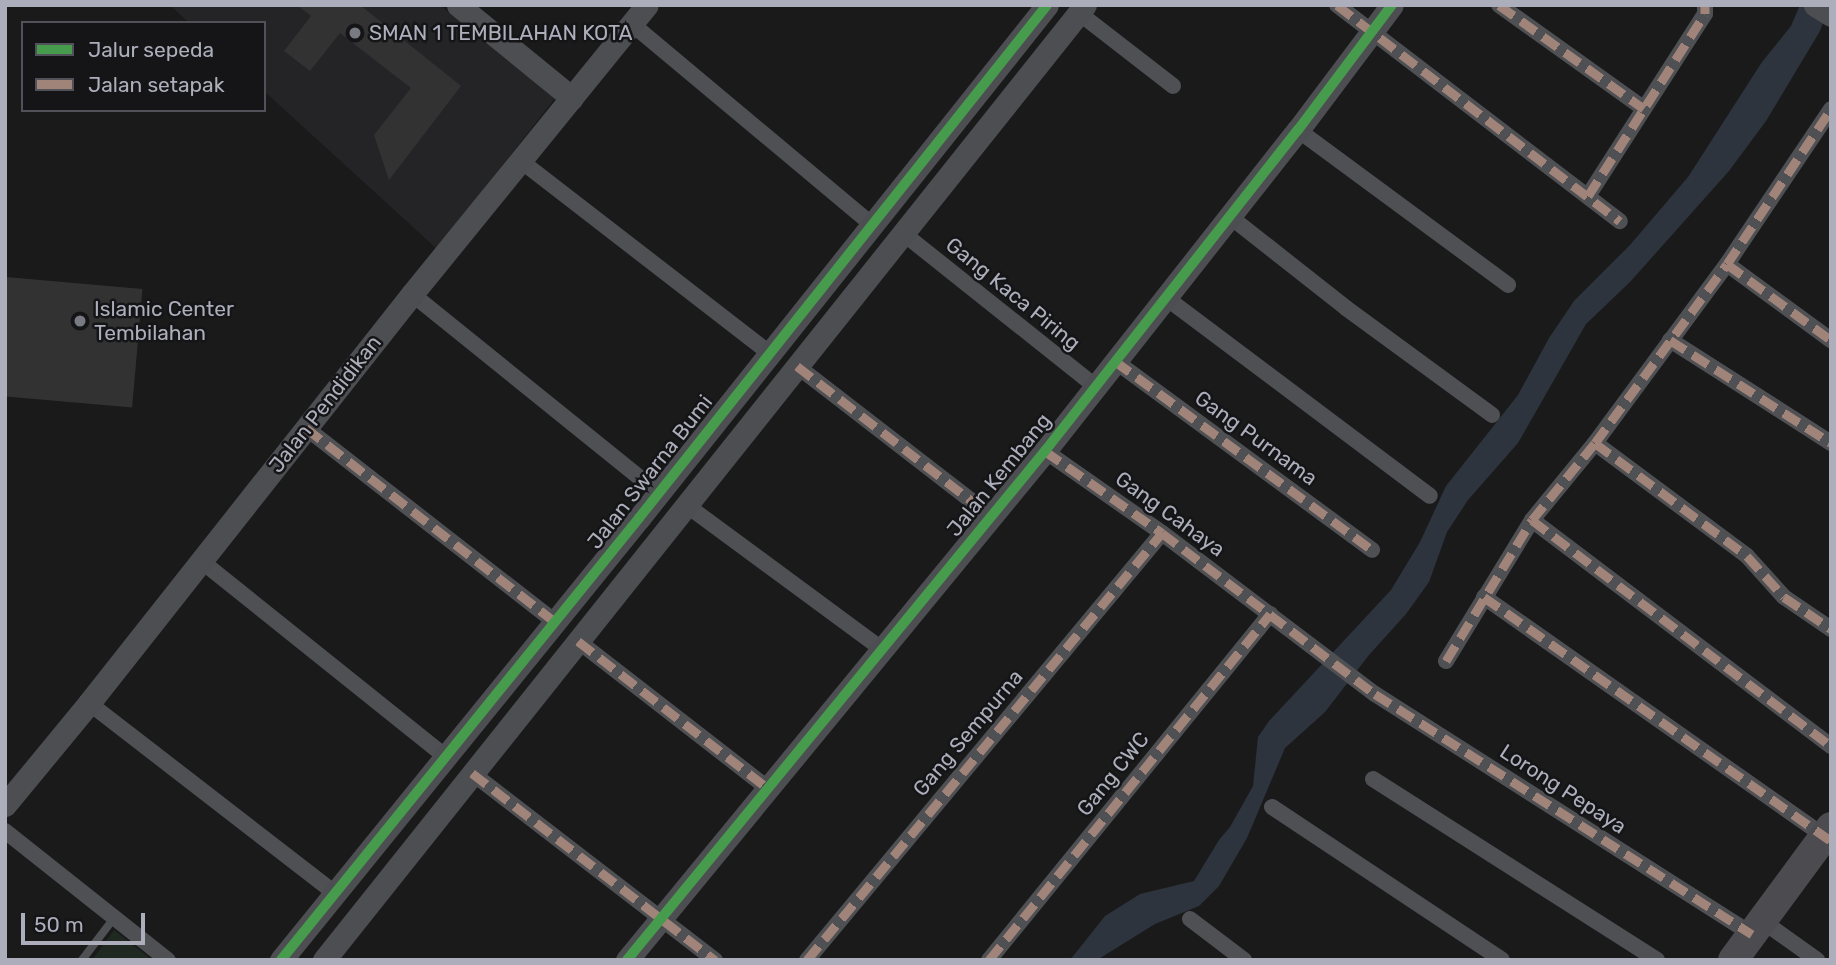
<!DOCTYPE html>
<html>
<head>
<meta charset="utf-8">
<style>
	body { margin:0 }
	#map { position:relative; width:1836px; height:965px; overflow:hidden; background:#1a1a1b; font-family:Rubik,sans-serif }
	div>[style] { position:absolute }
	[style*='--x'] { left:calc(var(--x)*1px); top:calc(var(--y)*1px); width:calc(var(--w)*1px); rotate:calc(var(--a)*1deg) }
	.built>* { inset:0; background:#242427 }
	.green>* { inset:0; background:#202822 }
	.water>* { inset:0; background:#2d343d }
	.building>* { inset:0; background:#323233; transform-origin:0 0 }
	.lane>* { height:8px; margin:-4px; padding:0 4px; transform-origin:4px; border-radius:4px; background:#4e5054 }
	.street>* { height:16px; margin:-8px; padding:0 8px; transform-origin:8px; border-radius:8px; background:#4e5054 }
	.secondary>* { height:23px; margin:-11.5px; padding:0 11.5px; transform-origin:11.5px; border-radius:11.5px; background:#4d4e52 }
	.highway>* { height:30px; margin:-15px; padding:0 15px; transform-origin:15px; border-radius:15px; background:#4c4c50 }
	.quiet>* { height:9px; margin-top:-4.5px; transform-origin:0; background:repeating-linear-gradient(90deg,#a18479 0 18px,transparent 0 27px) }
	.cycleway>* { height:10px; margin:-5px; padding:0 5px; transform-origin:5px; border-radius:5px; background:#469c4c }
	.dots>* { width:19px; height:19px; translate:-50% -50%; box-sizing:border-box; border:4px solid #151417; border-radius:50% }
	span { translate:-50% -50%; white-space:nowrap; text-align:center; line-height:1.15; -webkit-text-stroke:5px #151417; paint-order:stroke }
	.poi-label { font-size:21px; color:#acafbb }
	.left { translate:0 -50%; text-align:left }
	.street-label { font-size:21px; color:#acafbb }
	.frame { position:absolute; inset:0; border:7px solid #acafbb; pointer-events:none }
	.legend { position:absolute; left:21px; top:21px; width:245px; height:91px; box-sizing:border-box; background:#151417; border:2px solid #515259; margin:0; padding:9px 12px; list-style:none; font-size:21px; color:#acafbb }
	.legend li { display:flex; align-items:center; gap:14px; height:35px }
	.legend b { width:35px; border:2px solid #515259 }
	.scale { position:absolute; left:21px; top:913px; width:124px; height:32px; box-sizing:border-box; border:4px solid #acafbb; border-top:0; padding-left:9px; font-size:21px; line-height:24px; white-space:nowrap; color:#acafbb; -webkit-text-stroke:5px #151417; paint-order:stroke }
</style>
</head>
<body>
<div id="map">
	<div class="built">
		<i style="clip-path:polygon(170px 5px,440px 5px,555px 98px,437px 249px,264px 91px,264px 23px,189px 23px)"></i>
	</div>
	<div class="green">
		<i style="clip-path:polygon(114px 930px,152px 960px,92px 960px)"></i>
	</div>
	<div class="water">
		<i style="clip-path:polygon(1800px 5px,1830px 5px,1820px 31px,1766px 121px,1729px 171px,1630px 282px,1586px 324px,1518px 443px,1468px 500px,1447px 532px,1429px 582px,1406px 614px,1369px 655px,1325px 712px,1285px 748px,1247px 838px,1219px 886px,1199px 906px,1155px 924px,1097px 960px,1070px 960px,1105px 916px,1140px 894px,1194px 881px,1219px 840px,1230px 827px,1253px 786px,1258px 737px,1269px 721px,1391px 590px,1420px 542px,1446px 486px,1518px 395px,1549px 338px,1574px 301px,1630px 245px,1688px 177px,1762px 62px,1791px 26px)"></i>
	</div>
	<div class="building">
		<i style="clip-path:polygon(297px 5px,360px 5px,461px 86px,389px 180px,374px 135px,411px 88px,340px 33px,310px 71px,284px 51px,311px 16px)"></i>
		<i style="left:6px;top:277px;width:137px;height:119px;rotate:5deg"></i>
	</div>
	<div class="lane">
		<i style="--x:82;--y:960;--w:53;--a:-52.7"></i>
	</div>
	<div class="street">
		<i style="--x:1337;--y:5;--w:356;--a:37.4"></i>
		<i style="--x:1499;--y:5;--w:178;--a:35.6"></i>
		<i style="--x:1079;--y:13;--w:119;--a:37.8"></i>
		<i style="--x:632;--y:24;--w:312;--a:39.9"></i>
		<i style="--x:1298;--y:130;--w:261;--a:36.4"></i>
		<i style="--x:521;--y:161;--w:314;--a:37.7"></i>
		<i style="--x:1588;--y:196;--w:216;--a:-57.3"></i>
		<i style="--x:1705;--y:14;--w:9;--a:-90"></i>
		<i style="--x:1228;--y:215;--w:150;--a:38.2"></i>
		<i style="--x:1346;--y:308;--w:181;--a:36.2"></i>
		<i style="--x:904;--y:234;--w:244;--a:38.5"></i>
		<i style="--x:1727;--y:264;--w:129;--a:36.2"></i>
		<i style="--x:412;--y:294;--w:317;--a:38.9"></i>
		<i style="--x:1165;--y:297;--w:331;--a:36.9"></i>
		<i style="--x:1670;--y:340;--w:191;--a:32.6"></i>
		<i style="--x:1115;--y:361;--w:319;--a:36.3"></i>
		<i style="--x:797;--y:366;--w:245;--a:37.7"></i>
		<i style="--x:306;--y:428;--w:316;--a:37.9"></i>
		<i style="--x:1595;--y:443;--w:189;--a:36.6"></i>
		<i style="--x:1747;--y:556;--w:55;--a:47.9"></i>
		<i style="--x:1784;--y:597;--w:57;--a:34.2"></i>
		<i style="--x:1045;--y:451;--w:143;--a:35"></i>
		<i style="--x:1162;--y:533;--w:267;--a:37.1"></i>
		<i style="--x:1375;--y:694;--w:447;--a:32.5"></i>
		<i style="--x:685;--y:504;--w:245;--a:36.4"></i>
		<i style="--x:1532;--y:520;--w:375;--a:37.1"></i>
		<i style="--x:200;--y:560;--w:314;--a:38.7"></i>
		<i style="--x:1484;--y:597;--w:421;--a:35.1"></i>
		<i style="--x:578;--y:641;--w:238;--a:37.8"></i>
		<i style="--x:1446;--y:661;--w:165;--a:-58.6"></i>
		<i style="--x:1532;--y:520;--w:99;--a:-50.7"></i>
		<i style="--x:1595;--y:443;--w:222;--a:-53.6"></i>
		<i style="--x:1727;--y:264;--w:187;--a:-56.1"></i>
		<i style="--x:89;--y:703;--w:312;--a:37.7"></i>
		<i style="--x:472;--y:773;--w:307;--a:37.6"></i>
		<i style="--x:1373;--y:779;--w:337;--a:32.5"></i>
		<i style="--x:1272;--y:807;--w:276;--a:33.6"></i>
		<i style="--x:5;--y:831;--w:208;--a:38.4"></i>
		<i style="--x:1190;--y:919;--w:68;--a:37.2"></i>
		<i style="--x:1761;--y:920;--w:69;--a:35.5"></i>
		<i style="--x:807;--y:960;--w:555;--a:-50.26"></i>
		<i style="--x:989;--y:960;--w:446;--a:-50.9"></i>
	</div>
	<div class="secondary">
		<i style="--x:458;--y:5;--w:147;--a:39.2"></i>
		<i style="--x:1815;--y:5;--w:19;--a:32"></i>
		<i style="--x:5;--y:805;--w:132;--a:-50.5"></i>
		<i style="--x:89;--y:703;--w:521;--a:-51.7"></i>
		<i style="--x:412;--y:294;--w:372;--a:-50.9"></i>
		<i style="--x:281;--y:960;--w:569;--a:-50.99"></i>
		<i style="--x:639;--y:518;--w:655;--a:-51.5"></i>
		<i style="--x:324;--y:960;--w:1221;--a:-51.45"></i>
		<i style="--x:627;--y:960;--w:659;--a:-50.61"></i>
		<i style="--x:1045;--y:451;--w:409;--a:-51.8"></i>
		<i style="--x:1298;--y:130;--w:156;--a:-53.1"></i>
	</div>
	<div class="highway">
		<i style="--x:1733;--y:960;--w:165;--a:-53.6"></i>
	</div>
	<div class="quiet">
		<i style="--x:1337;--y:5;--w:356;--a:37.4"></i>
		<i style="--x:1499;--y:5;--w:178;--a:35.6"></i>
		<i style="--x:1588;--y:196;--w:216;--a:-57.3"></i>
		<i style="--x:1705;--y:14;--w:9;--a:-90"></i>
		<i style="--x:1727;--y:264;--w:129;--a:36.2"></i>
		<i style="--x:1670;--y:340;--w:191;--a:32.6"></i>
		<i style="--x:1115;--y:361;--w:319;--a:36.3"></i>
		<i style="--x:797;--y:366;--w:245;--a:37.7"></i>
		<i style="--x:306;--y:428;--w:316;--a:37.9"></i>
		<i style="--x:1595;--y:443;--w:189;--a:36.6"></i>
		<i style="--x:1747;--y:556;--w:55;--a:47.9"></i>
		<i style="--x:1784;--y:597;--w:57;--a:34.2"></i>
		<i style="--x:1045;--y:451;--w:143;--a:35"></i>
		<i style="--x:1162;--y:533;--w:267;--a:37.1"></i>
		<i style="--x:1375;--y:694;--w:447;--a:32.5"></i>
		<i style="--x:1532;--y:520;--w:375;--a:37.1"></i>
		<i style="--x:1484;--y:597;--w:424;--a:35.1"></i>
		<i style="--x:578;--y:641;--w:238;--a:37.8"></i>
		<i style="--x:1446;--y:661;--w:165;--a:-58.6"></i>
		<i style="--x:1532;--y:520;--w:99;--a:-50.7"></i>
		<i style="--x:1595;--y:443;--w:222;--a:-53.6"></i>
		<i style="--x:1727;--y:264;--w:187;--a:-56.1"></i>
		<i style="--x:472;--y:773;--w:307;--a:37.6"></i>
		<i style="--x:807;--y:960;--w:555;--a:-50.26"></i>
		<i style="--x:989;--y:960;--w:446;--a:-50.9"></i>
	</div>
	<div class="cycleway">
		<i style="--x:281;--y:960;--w:569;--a:-50.99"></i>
		<i style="--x:639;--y:518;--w:655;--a:-51.5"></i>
		<i style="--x:627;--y:960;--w:659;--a:-50.61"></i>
		<i style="--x:1045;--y:451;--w:409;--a:-51.8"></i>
		<i style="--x:1298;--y:130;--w:156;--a:-53.1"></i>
	</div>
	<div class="dots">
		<i style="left:355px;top:33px;background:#797b83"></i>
		<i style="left:80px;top:321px;background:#797b83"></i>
	</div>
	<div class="poi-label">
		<span class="left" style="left:369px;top:33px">SMAN 1 TEMBILAHAN KOTA</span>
		<span class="left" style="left:94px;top:321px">Islamic Center<br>Tembilahan</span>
	</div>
	<div class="street-label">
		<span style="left:1013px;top:294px;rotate:39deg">Gang Kaca Piring</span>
		<span style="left:325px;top:404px;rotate:-52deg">Jalan Pendidikan</span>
		<span style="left:1256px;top:438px;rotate:36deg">Gang Purnama</span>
		<span style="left:650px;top:472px;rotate:-52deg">Jalan Swarna Bumi</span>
		<span style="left:999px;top:475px;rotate:-51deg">Jalan Kembang</span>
		<span style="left:1170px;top:514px;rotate:36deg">Gang Cahaya</span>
		<span style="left:968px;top:733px;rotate:-50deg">Gang Sempurna</span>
		<span style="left:1113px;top:774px;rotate:-51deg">Gang CWC</span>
		<span style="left:1563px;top:789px;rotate:33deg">Lorong Pepaya</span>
	</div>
	<div class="frame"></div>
	<ul class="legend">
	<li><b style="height:9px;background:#469c4c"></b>Jalur sepeda</li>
	<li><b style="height:9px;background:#a18479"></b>Jalan setapak</li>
	</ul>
	<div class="scale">50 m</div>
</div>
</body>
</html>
